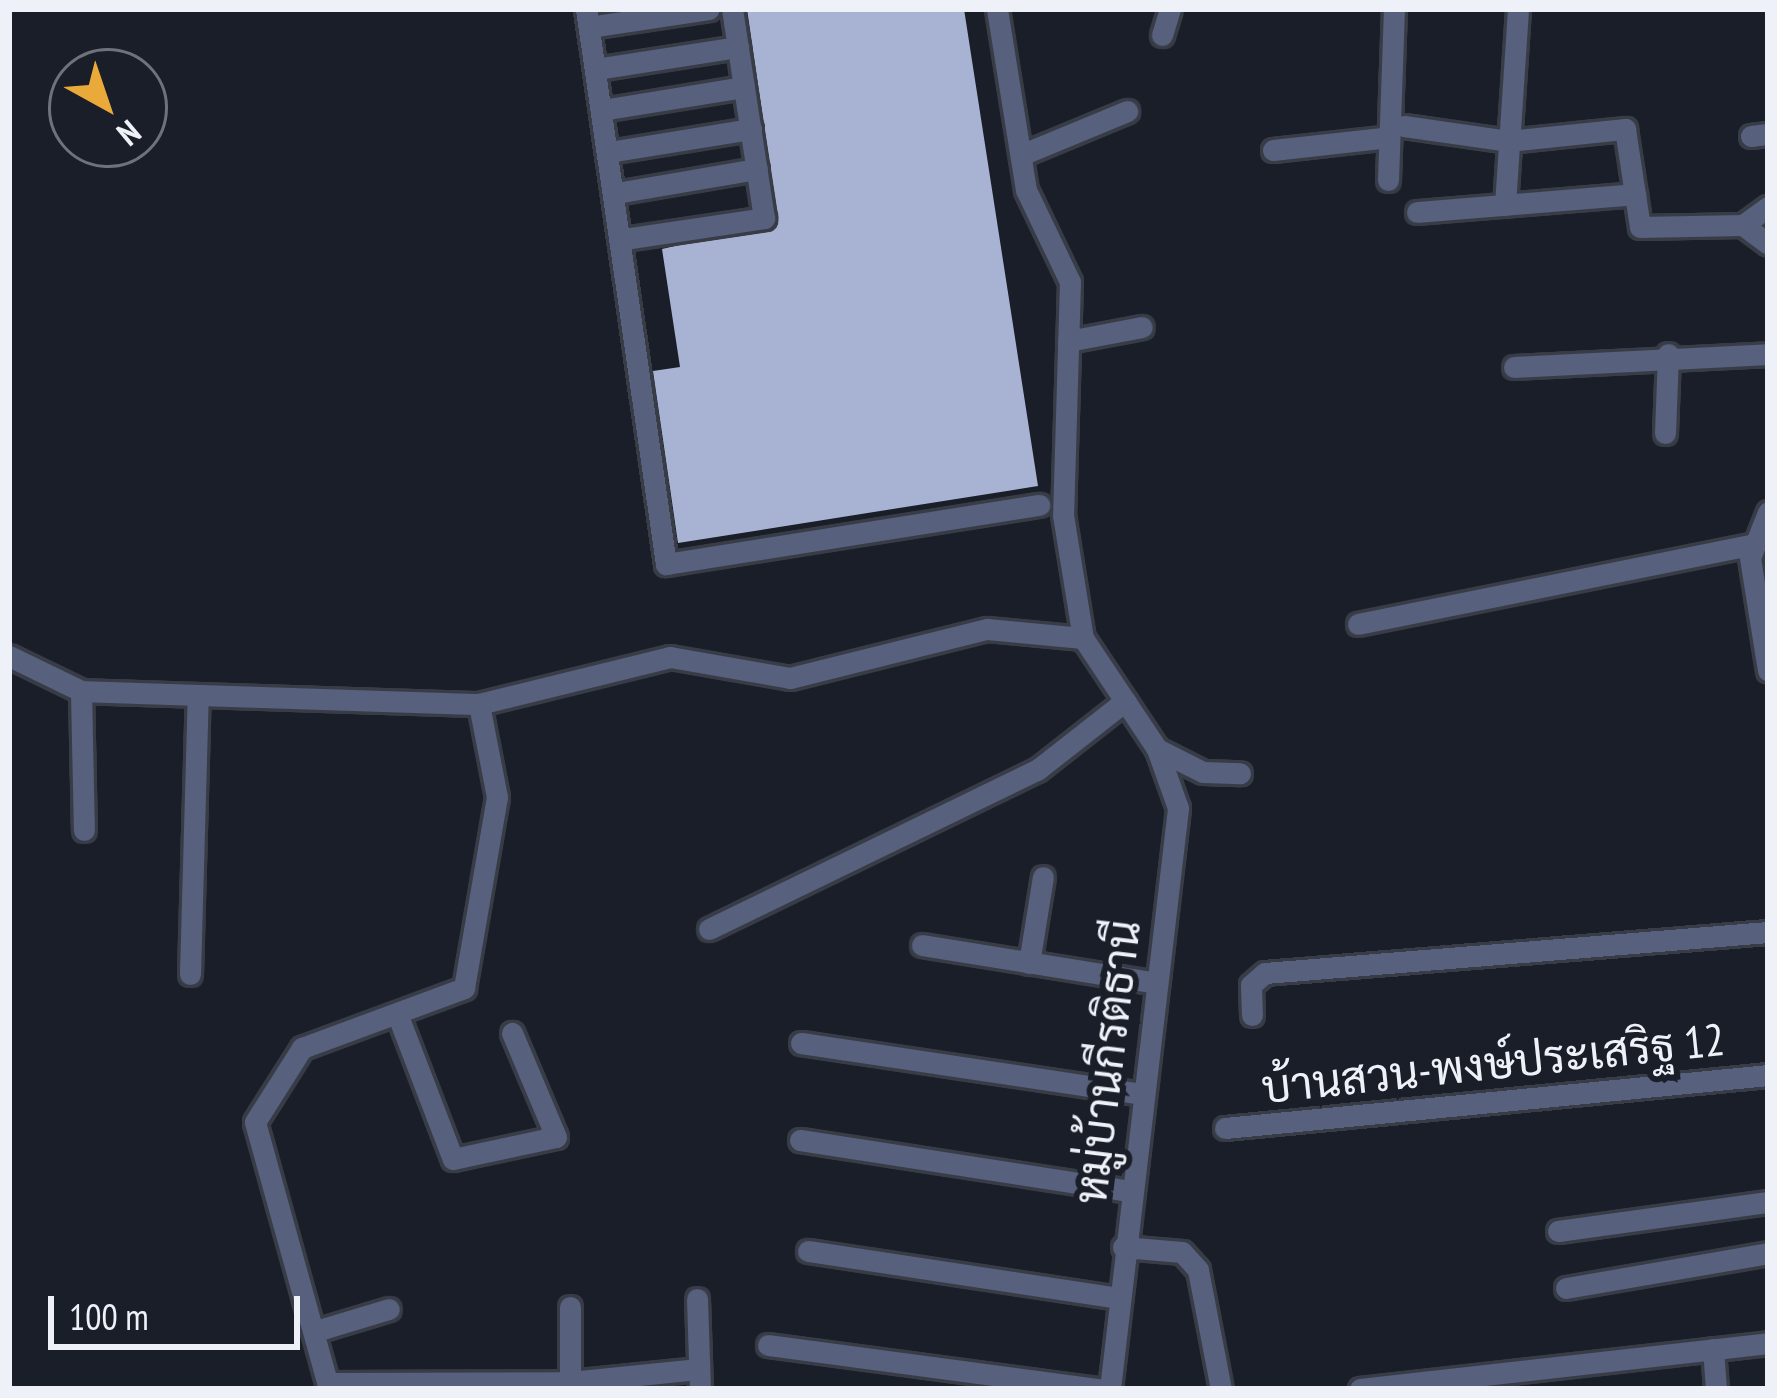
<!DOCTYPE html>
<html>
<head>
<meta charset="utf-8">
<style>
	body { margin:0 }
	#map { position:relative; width:1777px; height:1398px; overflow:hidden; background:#1a1e29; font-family:"PT Sans Narrow",Sarabun,sans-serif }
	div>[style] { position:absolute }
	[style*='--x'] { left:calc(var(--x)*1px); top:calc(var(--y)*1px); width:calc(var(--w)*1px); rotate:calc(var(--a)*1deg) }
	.building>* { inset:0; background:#a8b3d3 }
	.roads { filter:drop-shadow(3px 0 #383c46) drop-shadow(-3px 0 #383c46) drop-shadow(0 3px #383c46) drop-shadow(0 -3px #383c46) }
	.minor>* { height:21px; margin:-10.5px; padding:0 10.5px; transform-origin:10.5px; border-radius:10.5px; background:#57607d }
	span { translate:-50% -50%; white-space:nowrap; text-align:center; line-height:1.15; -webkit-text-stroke:12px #1a1e29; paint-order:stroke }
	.street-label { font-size:45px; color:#eff1f9 }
	.frame { position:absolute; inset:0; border:12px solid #eff1f9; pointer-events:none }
	.north { position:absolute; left:48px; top:48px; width:120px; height:120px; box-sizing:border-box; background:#1a1e29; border:3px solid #6f727c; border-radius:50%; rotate:140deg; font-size:33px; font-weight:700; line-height:48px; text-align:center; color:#eff1f9 }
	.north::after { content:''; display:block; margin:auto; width:42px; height:54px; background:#eaaa39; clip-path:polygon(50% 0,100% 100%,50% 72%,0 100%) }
	.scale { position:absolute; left:48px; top:1296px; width:252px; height:54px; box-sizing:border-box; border:6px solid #eff1f9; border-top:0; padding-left:15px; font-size:36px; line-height:42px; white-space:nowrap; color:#eff1f9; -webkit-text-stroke:9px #1a1e29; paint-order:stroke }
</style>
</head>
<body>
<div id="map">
	<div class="building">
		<i style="clip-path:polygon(747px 9px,964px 9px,1038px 486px,678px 543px,653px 371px,680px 367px,662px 249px,778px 222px)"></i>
	</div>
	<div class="roads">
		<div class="minor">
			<i style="--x:586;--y:9;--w:561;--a:81.8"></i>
			<i style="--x:666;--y:564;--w:378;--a:-9"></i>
			<i style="--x:997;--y:9;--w:183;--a:80.9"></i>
			<i style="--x:1026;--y:190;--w:102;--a:64.4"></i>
			<i style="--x:1070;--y:282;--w:233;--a:91.7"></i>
			<i style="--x:1063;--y:515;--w:125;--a:80.8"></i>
			<i style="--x:1083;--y:638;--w:133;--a:56.3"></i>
			<i style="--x:1157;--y:749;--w:51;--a:26.6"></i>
			<i style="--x:1203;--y:772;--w:37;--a:2"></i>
			<i style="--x:589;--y:27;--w:121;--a:-8.5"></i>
			<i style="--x:1162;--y:35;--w:27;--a:-73"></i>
			<i style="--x:596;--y:69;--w:144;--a:-8.8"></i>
			<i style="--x:602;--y:110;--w:144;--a:-9.2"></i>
			<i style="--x:1404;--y:126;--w:105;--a:8.2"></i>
			<i style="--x:1508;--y:141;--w:118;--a:-5.9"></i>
			<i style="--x:1625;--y:129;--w:99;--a:81.3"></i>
			<i style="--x:1640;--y:227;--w:103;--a:-1.1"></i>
			<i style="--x:1743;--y:225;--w:31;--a:-36"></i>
			<i style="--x:1751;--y:136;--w:17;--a:-7"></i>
			<i style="--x:1273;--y:150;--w:110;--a:-6.3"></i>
			<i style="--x:609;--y:152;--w:144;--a:-9.2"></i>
			<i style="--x:1021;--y:155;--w:115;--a:-22.5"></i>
			<i style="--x:1388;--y:180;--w:171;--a:-88"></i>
			<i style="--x:616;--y:193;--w:143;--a:-9.7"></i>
			<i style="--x:1505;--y:205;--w:196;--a:-86.2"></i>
			<i style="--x:1417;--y:212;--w:219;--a:-4.7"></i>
			<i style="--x:1743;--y:225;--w:31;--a:37"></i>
			<i style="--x:624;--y:239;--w:142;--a:-8.5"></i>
			<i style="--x:764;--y:218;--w:211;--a:-98.7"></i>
			<i style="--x:1068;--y:341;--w:75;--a:-10.7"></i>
			<i style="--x:1514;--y:367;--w:254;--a:-2.9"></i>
			<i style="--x:1665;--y:433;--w:79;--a:-87.8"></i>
			<i style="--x:1768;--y:512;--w:49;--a:111.4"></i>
			<i style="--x:1750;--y:558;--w:114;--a:80.9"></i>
			<i style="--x:1358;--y:624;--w:403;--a:-11.4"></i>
			<i style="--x:9;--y:656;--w:80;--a:25.9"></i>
			<i style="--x:81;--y:691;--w:398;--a:1.9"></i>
			<i style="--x:479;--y:704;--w:197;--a:-13.8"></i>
			<i style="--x:670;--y:657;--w:122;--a:9.9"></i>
			<i style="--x:790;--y:678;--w:203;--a:-14"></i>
			<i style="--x:987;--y:629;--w:96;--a:5.4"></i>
			<i style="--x:81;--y:691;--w:139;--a:88.8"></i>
			<i style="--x:709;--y:929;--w:365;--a:-25.9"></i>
			<i style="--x:1037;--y:770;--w:112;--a:-38.1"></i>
			<i style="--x:922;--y:945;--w:238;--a:9.2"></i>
			<i style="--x:1029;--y:963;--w:87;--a:-80.8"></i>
			<i style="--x:190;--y:974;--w:279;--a:-88.4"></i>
			<i style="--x:1252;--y:1015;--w:30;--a:-92"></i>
			<i style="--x:1251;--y:985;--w:18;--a:-41"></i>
			<i style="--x:1265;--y:973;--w:505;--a:-4.66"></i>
			<i style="--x:398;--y:1016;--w:153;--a:69"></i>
			<i style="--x:453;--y:1159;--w:105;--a:-12.1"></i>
			<i style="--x:556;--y:1137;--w:113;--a:-112.9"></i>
			<i style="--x:801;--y:1043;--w:346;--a:8.5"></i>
			<i style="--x:1225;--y:1128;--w:546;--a:-5.57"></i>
			<i style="--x:800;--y:1140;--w:335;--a:8.8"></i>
			<i style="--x:1558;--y:1231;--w:212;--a:-7.9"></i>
			<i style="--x:1123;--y:1247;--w:59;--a:4.8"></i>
			<i style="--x:1182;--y:1252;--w:24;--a:48"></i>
			<i style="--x:1198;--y:1270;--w:121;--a:79.1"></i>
			<i style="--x:808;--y:1251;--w:313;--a:8.6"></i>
			<i style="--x:1566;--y:1288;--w:205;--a:-9.8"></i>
			<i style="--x:697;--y:1299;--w:90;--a:88.1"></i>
			<i style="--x:316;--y:1331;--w:76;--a:-16.8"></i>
			<i style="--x:768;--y:1345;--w:334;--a:7.6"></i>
			<i style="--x:1713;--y:1349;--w:40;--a:85.7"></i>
			<i style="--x:328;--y:1383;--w:242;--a:-0.2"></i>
			<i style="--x:570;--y:1382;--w:129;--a:-5.8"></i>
			<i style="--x:329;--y:1389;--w:277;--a:-105.5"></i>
			<i style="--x:255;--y:1122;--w:88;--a:-57.6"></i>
			<i style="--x:302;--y:1048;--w:173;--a:-20.3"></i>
			<i style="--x:464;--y:988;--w:194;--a:-80.2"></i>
			<i style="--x:497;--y:797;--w:95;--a:-101"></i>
			<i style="--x:570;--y:1389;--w:82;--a:-90"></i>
			<i style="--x:1110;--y:1389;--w:585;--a:-83.32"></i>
			<i style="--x:1178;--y:808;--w:63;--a:-109.6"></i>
			<i style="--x:1360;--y:1389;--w:411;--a:-6.4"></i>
		</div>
	</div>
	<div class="street-label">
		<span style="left:1107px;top:1062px;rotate:-83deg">หมู่บ้านกีรติธานี</span>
		<span style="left:1493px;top:1063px;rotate:-6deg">บ้านสวน-พงษ์ประเสริฐ 12</span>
	</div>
	<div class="frame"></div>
	<div class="north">N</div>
	<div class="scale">100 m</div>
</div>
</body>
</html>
